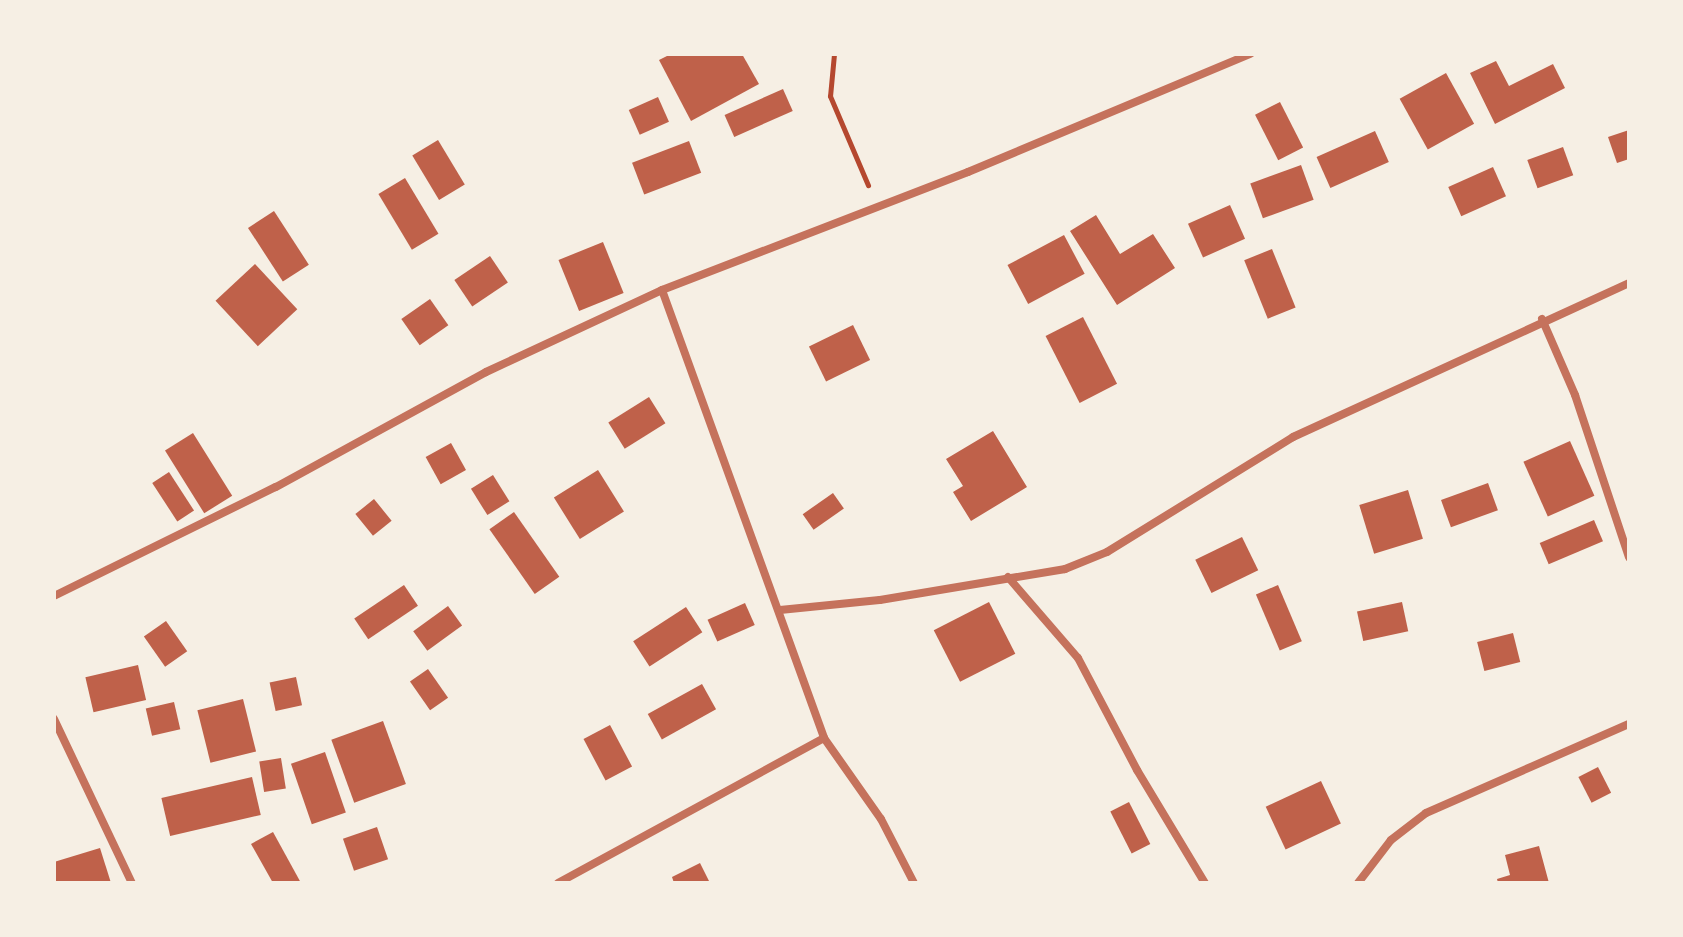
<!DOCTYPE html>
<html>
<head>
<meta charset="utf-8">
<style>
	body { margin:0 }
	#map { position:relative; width:1683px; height:937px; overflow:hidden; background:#f6efe4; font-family:"Archivo Narrow",sans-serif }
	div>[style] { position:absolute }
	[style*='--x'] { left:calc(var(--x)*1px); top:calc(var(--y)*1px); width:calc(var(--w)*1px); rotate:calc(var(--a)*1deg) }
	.building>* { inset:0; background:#bf614a; transform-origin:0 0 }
	.path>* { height:5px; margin:-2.5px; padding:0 2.5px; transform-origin:2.5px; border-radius:2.5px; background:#b5482f }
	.minor>* { height:8px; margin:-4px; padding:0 4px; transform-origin:4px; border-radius:4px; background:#c5725c }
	span { translate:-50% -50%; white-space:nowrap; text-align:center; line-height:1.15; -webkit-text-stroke:8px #f6efe4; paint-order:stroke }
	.frame { position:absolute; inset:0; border:56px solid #f6efe4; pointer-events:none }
</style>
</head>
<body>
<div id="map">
	<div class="building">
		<i style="clip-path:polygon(671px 54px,742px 54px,759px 84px,691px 121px,659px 60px)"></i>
		<i style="clip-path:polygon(1496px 61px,1509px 86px,1553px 64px,1565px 88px,1495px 124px,1470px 73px)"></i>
		<i style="left:1446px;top:73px;width:58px;height:53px;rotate:61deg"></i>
		<i style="left:783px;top:89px;width:24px;height:64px;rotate:66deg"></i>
		<i style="left:658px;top:97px;width:27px;height:32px;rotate:66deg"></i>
		<i style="left:1280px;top:102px;width:51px;height:28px;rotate:63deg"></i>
		<i style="clip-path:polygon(1629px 130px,1629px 159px,1617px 163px,1608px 137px)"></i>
		<i style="left:1375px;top:131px;width:34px;height:64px;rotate:66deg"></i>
		<i style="left:438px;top:140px;width:52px;height:30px;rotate:59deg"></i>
		<i style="left:689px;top:141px;width:34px;height:61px;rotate:69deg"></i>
		<i style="left:1563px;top:147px;width:30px;height:38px;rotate:70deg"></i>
		<i style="left:1301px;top:165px;width:37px;height:54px;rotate:70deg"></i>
		<i style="left:1493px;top:167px;width:32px;height:49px;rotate:66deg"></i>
		<i style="left:405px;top:178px;width:65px;height:31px;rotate:59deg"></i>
		<i style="left:1230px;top:205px;width:37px;height:46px;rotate:66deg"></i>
		<i style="left:274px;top:211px;width:64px;height:31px;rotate:57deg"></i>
		<i style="clip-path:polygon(1096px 215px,1120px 254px,1153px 234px,1175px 268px,1117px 305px,1070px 231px)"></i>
		<i style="left:1064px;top:235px;width:44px;height:64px;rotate:62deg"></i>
		<i style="left:603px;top:242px;width:55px;height:48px;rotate:68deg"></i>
		<i style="left:1272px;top:249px;width:63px;height:30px;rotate:68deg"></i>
		<i style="left:490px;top:256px;width:32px;height:43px;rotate:56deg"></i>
		<i style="left:255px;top:264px;width:62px;height:54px;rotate:47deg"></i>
		<i style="left:430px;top:299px;width:32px;height:35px;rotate:55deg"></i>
		<i style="left:1083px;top:317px;width:75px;height:42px;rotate:63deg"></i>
		<i style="left:853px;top:325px;width:39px;height:49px;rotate:64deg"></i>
		<i style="left:649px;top:397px;width:31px;height:48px;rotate:58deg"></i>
		<i style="clip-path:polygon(993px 431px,1027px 487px,971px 521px,953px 492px,963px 486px,946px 459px)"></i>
		<i style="left:193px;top:433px;width:74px;height:33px;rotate:58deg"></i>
		<i style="left:1570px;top:441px;width:60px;height:51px;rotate:66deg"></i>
		<i style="left:451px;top:443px;width:31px;height:29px;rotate:61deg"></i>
		<i style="left:598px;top:470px;width:49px;height:52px;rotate:58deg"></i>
		<i style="left:169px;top:472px;width:46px;height:20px;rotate:57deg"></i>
		<i style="left:493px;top:475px;width:31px;height:26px;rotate:58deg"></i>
		<i style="left:1488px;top:483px;width:29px;height:50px;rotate:70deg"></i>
		<i style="left:1408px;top:490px;width:51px;height:51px;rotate:73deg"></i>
		<i style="left:833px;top:493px;width:19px;height:37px;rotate:55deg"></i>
		<i style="left:374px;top:499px;width:28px;height:24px;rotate:51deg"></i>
		<i style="left:514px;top:512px;width:79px;height:30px;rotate:55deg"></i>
		<i style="left:1594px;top:520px;width:23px;height:59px;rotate:67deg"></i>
		<i style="left:1242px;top:537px;width:37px;height:52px;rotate:64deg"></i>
		<i style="left:404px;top:585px;width:25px;height:60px;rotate:56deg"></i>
		<i style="left:1278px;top:585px;width:61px;height:24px;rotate:67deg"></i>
		<i style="left:989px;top:602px;width:58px;height:62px;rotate:63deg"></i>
		<i style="left:1402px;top:602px;width:30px;height:46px;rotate:78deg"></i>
		<i style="left:745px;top:603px;width:24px;height:41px;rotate:66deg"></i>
		<i style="left:448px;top:606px;width:24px;height:43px;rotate:54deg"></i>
		<i style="left:686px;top:607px;width:30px;height:63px;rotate:57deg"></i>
		<i style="left:166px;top:621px;width:37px;height:27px;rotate:55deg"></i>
		<i style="left:1513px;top:633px;width:30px;height:37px;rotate:76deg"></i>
		<i style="left:138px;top:665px;width:36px;height:54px;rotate:77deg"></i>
		<i style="left:428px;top:669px;width:35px;height:22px;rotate:55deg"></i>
		<i style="left:296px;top:677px;width:29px;height:27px;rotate:78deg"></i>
		<i style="left:702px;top:684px;width:29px;height:62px;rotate:61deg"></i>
		<i style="left:243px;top:699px;width:54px;height:47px;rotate:76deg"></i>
		<i style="left:174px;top:702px;width:28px;height:29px;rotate:77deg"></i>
		<i style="left:383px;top:721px;width:67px;height:55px;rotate:70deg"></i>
		<i style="left:610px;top:725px;width:47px;height:30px;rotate:62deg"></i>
		<i style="left:325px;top:752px;width:64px;height:36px;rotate:71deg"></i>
		<i style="left:281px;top:758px;width:31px;height:22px;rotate:81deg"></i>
		<i style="left:1598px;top:767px;width:29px;height:22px;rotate:63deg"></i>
		<i style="left:252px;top:777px;width:39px;height:93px;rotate:77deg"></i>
		<i style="left:1321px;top:781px;width:47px;height:61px;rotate:65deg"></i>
		<i style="left:1129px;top:802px;width:47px;height:21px;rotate:63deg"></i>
		<i style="left:377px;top:827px;width:34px;height:36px;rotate:71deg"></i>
		<i style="clip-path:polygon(273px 832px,301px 883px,273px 883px,251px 844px)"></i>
		<i style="clip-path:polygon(1539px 846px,1549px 883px,1498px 883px,1497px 879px,1510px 875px,1505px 855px)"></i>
		<i style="clip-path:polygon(100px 848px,111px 883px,54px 883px,54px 862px)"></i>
		<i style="clip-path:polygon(700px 863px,710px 883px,674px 883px,672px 877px)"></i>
	</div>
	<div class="path">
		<i style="--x:834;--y:54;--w:42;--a:95.4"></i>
		<i style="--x:830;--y:96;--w:97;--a:66.9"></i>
	</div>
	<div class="minor">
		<i style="--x:662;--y:290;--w:476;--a:70.1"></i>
		<i style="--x:824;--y:738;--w:99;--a:54.9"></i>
		<i style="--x:881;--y:819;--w:72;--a:62.7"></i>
		<i style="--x:1542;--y:319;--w:83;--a:66.5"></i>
		<i style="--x:1575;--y:395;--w:171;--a:71.6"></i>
		<i style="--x:1008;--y:577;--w:107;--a:49.2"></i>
		<i style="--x:1078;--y:658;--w:127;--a:62.2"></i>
		<i style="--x:1137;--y:770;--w:132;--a:59"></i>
		<i style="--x:54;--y:596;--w:247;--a:-26.2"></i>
		<i style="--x:276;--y:487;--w:239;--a:-28.7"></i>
		<i style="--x:486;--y:372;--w:194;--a:-25"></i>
		<i style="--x:662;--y:290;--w:328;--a:-21.1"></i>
		<i style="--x:968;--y:172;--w:306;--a:-22.7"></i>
		<i style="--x:780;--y:610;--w:100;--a:-5.7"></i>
		<i style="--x:880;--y:600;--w:188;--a:-9.5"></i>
		<i style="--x:1065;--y:569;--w:45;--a:-22"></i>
		<i style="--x:1107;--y:552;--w:219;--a:-31.7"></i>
		<i style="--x:1293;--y:437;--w:370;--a:-24.6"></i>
		<i style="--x:54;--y:719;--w:182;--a:64.6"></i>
		<i style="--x:558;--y:883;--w:303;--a:-28.6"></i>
		<i style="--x:1358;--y:883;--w:54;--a:-52.5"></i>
		<i style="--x:1391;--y:840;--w:44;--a:-37.6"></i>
		<i style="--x:1426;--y:813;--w:222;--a:-23.7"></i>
	</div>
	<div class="frame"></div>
</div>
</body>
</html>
